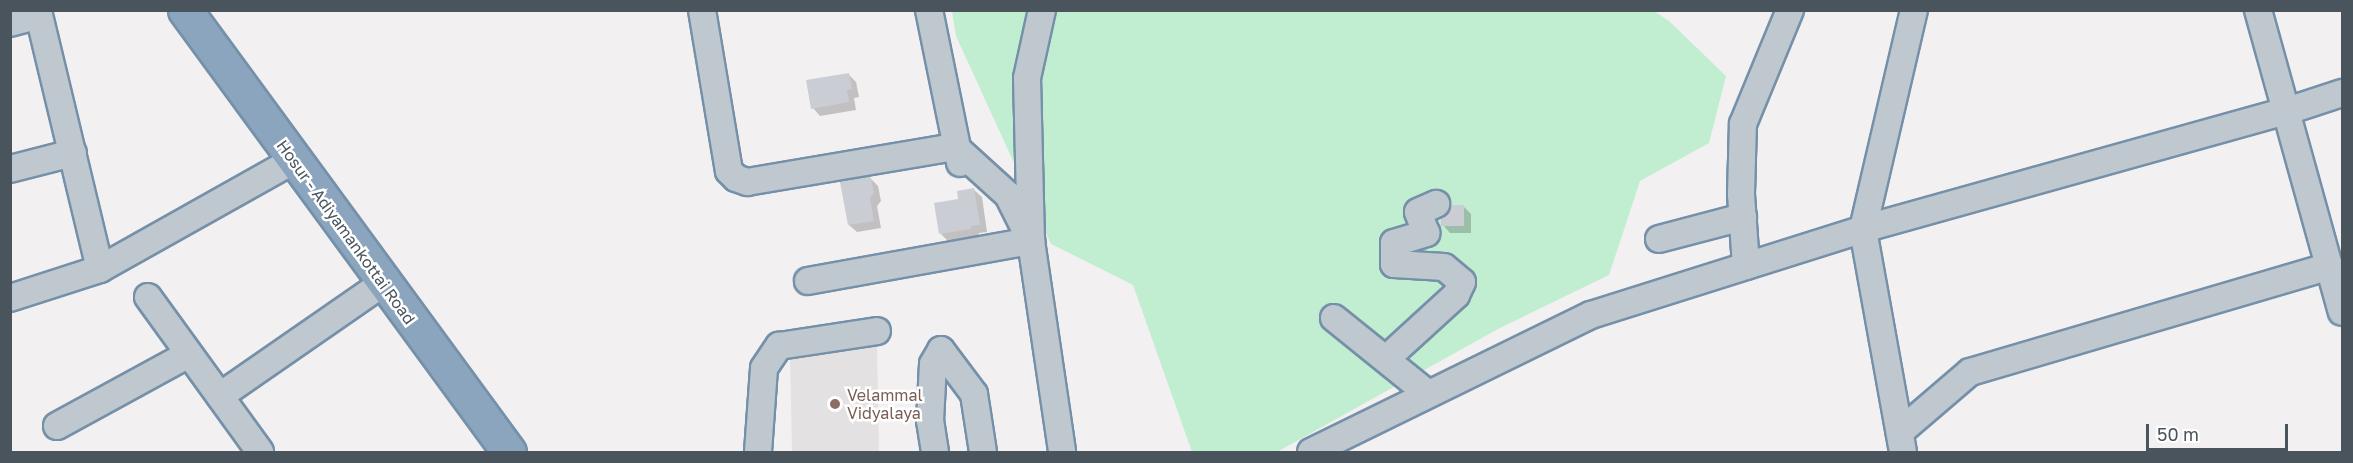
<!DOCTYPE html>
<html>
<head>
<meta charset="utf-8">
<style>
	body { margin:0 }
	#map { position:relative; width:2353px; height:463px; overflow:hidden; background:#f3f0f1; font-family:"Golos Text",sans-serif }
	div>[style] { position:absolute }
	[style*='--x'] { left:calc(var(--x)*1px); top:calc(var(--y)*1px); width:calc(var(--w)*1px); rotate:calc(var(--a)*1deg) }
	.education>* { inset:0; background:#e4e1e2 }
	.green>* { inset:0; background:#c1eed1 }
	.shadow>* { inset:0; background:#0003 }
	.building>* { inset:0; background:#cacdd3 }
	.roads { filter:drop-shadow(2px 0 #7590a9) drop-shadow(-2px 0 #7590a9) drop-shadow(0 2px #7590a9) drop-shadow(0 -2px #7590a9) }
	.minor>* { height:26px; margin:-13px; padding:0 13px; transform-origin:13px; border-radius:13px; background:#bfc8cf }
	.highway>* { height:33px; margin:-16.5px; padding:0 16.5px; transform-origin:16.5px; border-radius:16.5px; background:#8aa5bd }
	.dots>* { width:16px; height:16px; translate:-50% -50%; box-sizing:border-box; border:3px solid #fff; border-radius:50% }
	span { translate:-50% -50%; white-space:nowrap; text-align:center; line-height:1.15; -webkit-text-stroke:5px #fff; paint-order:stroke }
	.street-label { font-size:16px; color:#49545d }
	.education-label { font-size:16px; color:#785e54 }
	.left { translate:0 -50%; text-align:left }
	.frame { position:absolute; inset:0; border:12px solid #49545d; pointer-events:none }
	.scale { position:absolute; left:2146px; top:424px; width:142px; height:27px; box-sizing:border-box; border:3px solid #49545d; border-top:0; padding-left:8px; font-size:18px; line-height:21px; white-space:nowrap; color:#49545d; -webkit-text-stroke:4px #fff; paint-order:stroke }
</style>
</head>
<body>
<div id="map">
	<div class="education">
		<i style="clip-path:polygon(877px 345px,879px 452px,792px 452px,790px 356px,817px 355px,818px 347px)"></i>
	</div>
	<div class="green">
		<i style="clip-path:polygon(952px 11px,1654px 11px,1669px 21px,1726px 76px,1709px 143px,1640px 181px,1609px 275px,1498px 329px,1277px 452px,1192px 452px,1133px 285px,1051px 244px,956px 36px)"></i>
	</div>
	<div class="shadow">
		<i style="clip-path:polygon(848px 74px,856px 82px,859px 97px,854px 98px,856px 110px,820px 116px,813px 108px)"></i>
		<i style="clip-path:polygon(870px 178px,878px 186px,881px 201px,877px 206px,881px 228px,857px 232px,849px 225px)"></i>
		<i style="clip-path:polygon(974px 190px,982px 197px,987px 232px,979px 233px,978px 237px,948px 241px,941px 234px,960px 201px)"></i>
		<i style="clip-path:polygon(1464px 207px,1471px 214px,1471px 233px,1450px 233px,1443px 225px)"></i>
	</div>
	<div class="building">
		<i style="clip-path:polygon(849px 73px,852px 89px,847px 90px,849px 102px,811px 109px,806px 80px)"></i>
		<i style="clip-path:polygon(870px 176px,874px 193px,870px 198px,874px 221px,848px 225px,840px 182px)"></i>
		<i style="clip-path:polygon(974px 188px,980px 225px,972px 226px,971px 229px,939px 234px,934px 203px,958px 199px,957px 191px)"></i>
		<i style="clip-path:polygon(1451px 205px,1464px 205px,1464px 226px,1441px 226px,1441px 218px,1448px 213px)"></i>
	</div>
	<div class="roads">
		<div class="minor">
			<i style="--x:702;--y:10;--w:163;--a:80.5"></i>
			<i style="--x:729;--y:171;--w:10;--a:45"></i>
			<i style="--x:736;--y:178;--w:12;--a:20"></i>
			<i style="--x:747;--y:182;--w:211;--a:-9.6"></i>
			<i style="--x:955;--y:147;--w:72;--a:42.2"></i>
			<i style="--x:1008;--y:195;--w:51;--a:63.4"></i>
			<i style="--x:1031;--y:241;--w:213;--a:81.6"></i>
			<i style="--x:929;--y:10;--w:156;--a:78.5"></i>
			<i style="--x:2258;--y:10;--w:313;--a:74.5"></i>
			<i style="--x:10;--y:23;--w:30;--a:-15"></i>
			<i style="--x:39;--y:15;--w:261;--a:76.5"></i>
			<i style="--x:100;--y:269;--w:223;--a:-29.3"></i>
			<i style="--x:10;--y:169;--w:65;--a:-14.3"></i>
			<i style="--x:1659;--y:239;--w:87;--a:-14.7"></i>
			<i style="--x:1746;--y:266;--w:72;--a:-94"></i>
			<i style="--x:1741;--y:194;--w:70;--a:-88.4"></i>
			<i style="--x:1743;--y:124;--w:123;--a:-67.6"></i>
			<i style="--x:808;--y:281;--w:227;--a:-10.2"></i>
			<i style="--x:1031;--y:241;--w:163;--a:-91.4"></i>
			<i style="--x:1027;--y:78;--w:70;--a:-77.6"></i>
			<i style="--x:148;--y:297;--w:191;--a:54.1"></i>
			<i style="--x:10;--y:298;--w:95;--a:-17.9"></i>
			<i style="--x:1334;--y:318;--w:119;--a:38.9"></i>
			<i style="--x:1386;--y:359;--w:95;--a:-42.4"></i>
			<i style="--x:1456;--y:295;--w:14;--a:-65"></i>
			<i style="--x:1462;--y:282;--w:23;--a:-140"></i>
			<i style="--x:1444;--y:267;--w:50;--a:-176.6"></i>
			<i style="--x:1394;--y:264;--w:21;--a:-90"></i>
			<i style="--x:1394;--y:243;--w:34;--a:-17"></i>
			<i style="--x:1426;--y:233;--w:22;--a:-111"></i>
			<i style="--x:1418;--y:212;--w:20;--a:-24"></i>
			<i style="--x:220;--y:396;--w:198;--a:-34.7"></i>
			<i style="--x:57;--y:426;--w:150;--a:-28.6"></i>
			<i style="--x:1900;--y:432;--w:92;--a:-40.6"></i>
			<i style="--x:1970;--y:372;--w:375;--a:-16.4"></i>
			<i style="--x:758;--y:452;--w:84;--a:-85.9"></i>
			<i style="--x:764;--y:368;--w:27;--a:-56"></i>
			<i style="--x:779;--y:346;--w:99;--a:-8.7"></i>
			<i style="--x:935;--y:452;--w:31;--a:-99"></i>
			<i style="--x:930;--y:421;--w:57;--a:-87"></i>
			<i style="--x:933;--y:364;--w:16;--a:-60"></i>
			<i style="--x:941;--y:350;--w:55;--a:53.1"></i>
			<i style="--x:974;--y:394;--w:59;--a:81.2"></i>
			<i style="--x:1311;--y:452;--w:312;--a:-26.1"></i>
			<i style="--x:1591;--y:315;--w:285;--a:-17.5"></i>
			<i style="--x:1863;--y:229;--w:440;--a:-15.6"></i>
			<i style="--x:2287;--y:111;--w:58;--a:-18.1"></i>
			<i style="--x:1903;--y:452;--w:227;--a:-100.2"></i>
			<i style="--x:1863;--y:229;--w:225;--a:-76.9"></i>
		</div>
		<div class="highway">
			<i style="--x:185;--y:10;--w:548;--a:53.76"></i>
		</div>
	</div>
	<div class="dots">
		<i style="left:835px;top:404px;background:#8d6e63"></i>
	</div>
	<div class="street-label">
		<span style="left:346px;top:232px;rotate:54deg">Hosur - Adiyamankottai Road</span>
	</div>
	<div class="education-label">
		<span class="left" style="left:847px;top:404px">Velammal<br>Vidyalaya</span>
	</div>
	<div class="frame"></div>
	<div class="scale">50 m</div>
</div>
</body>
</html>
